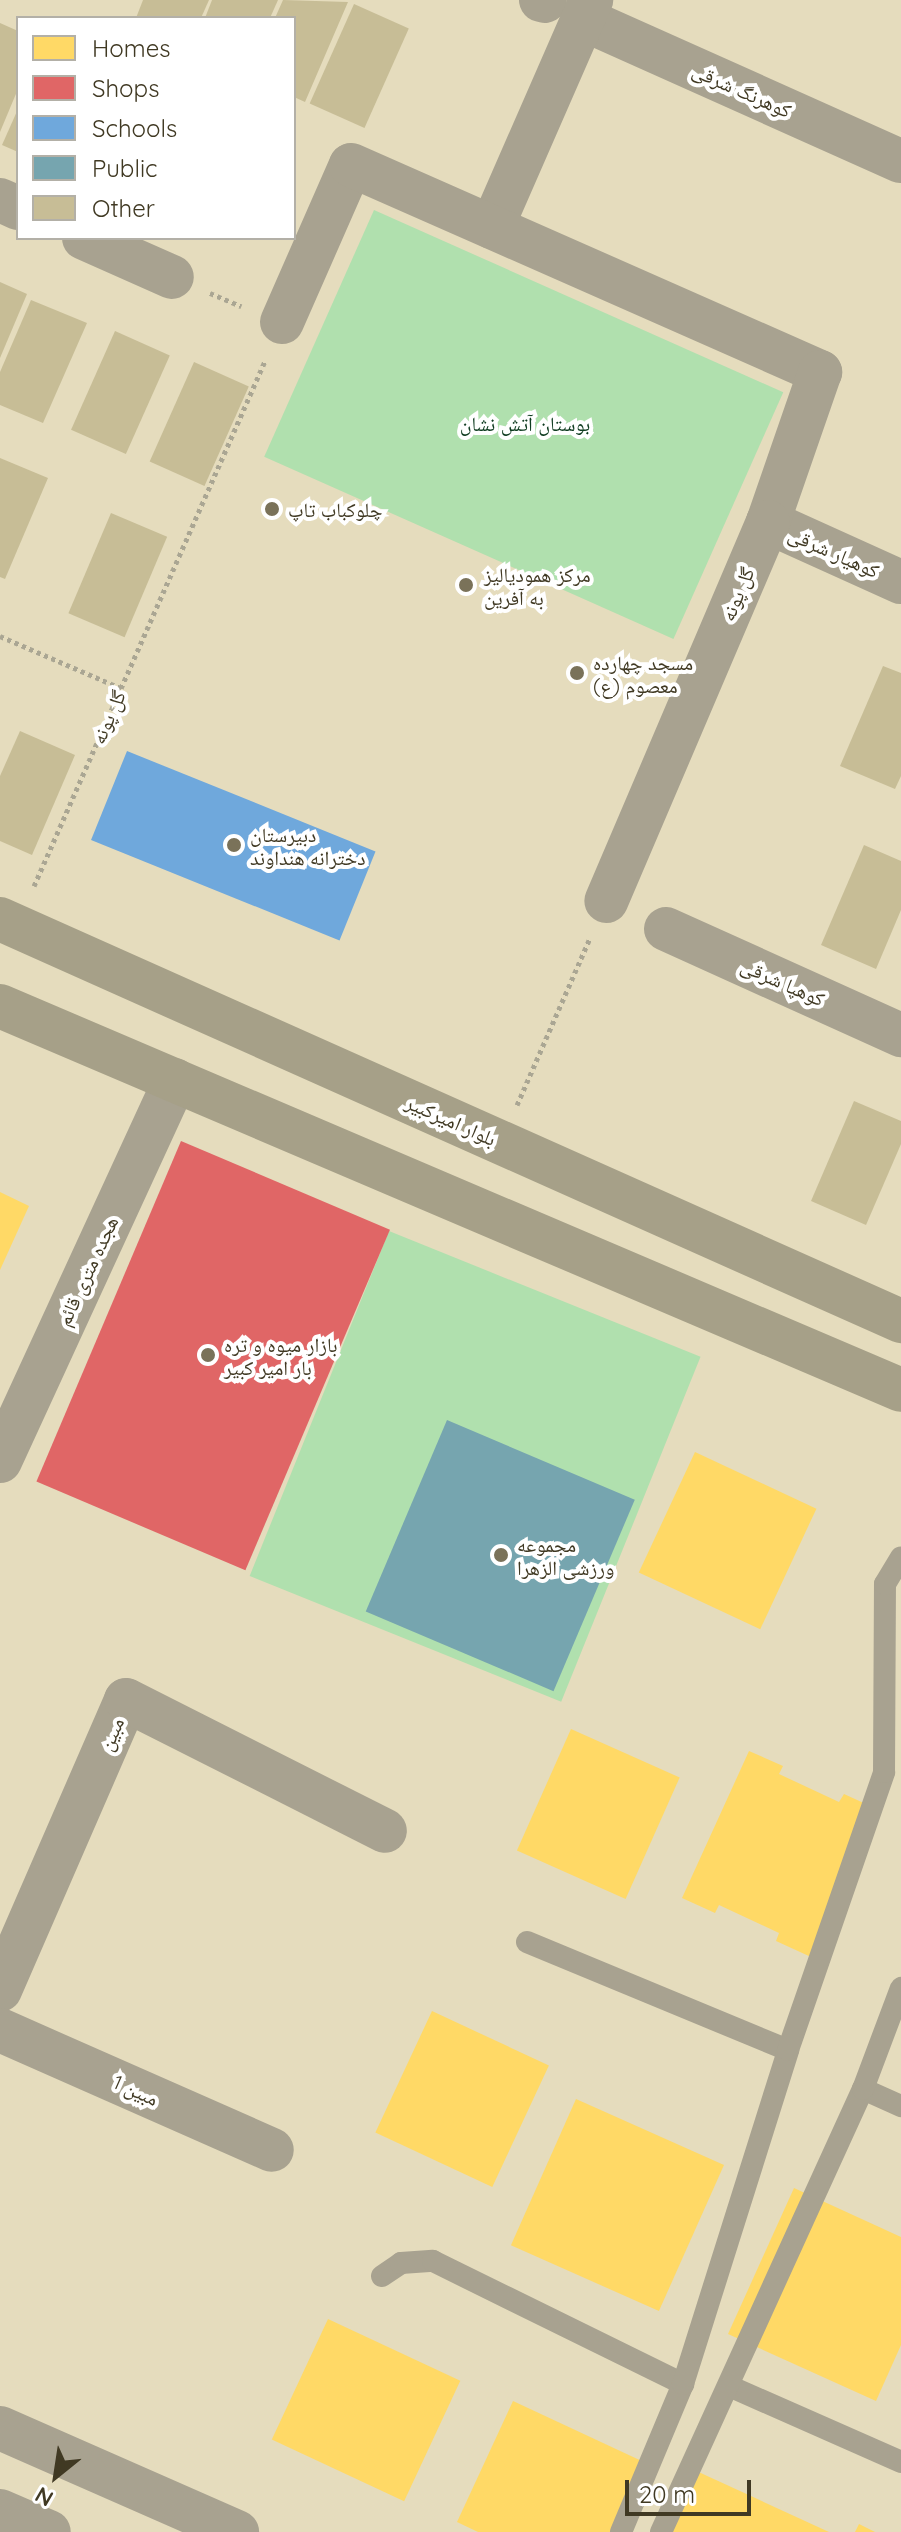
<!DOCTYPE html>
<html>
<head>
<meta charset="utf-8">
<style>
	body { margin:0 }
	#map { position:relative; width:901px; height:2532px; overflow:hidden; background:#e5dcbd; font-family:Quicksand,"Noto Naskh Arabic",sans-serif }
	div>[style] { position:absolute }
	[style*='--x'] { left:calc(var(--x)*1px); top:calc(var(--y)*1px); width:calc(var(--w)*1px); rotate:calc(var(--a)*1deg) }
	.green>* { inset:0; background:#b0e0ae; transform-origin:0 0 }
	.homes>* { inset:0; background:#ffd966; transform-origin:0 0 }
	.shops>* { inset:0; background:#e06666; transform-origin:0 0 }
	.schools>* { inset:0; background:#6fa8dc; transform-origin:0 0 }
	.public>* { inset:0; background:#76a5af; transform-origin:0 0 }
	.building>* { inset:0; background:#c7bd96; transform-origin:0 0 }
	.path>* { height:5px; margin-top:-2.5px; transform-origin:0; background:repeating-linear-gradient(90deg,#aaa693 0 4px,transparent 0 8px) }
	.service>* { height:22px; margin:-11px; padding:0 11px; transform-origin:11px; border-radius:11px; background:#a8a290 }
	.minor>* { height:44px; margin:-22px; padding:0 22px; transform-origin:22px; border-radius:22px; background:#a8a290 }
	.tertiary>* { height:44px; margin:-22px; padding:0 22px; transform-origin:22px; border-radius:22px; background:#a8a290 }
	.secondary>* { height:44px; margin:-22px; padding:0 22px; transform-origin:22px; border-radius:22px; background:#a6a088 }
	.dots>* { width:22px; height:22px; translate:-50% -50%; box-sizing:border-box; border:4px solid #fff; border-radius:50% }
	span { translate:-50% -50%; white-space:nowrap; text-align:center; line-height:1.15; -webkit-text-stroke:8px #fff; paint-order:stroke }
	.street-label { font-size:20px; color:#403923 }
	.park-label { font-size:20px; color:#0f3c20 }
	.poi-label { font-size:20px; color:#403923 }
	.left { translate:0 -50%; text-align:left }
	.legend { position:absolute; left:16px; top:16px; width:280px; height:224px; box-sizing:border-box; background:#fff; border:2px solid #b3b0a7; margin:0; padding:10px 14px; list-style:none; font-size:24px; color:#403923 }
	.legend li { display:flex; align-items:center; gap:16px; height:40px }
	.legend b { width:40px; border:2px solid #b3b0a7 }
	.north { position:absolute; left:16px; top:2436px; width:80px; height:80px; -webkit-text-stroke:6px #fff; paint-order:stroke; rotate:210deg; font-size:22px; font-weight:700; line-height:32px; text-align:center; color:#403923 }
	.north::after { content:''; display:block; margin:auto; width:28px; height:36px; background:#403923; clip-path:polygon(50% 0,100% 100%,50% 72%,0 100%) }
	.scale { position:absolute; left:625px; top:2480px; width:126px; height:36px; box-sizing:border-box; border:4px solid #403923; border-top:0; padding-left:10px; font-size:24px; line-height:28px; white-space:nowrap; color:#403923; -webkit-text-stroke:6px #fff; paint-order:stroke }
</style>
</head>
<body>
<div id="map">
	<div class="green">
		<i style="left:374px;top:210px;width:448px;height:270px;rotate:24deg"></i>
		<i style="left:389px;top:1231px;width:336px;height:372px;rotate:22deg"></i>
	</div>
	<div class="homes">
		<i style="clip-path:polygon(0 1192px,29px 1206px,0 1270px)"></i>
		<i style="left:695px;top:1452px;width:134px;height:133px;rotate:25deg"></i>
		<i style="left:571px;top:1729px;width:119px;height:133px;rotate:24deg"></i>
		<i style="clip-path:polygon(749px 1751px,783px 1766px,779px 1774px,839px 1802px,844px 1794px,879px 1810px,811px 1957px,776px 1941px,779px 1933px,719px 1905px,715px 1913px,682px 1898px)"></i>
		<i style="left:432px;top:2011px;width:129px;height:134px;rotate:25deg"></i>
		<i style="left:576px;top:2099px;width:162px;height:160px;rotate:24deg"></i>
		<i style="clip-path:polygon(794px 2188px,901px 2237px,901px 2345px,876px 2401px,728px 2334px)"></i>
		<i style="left:328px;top:2319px;width:146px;height:133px;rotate:25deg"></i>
		<i style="clip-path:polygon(513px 2401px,646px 2463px,615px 2532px,478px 2532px,457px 2522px)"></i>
		<i style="clip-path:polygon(692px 2469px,829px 2532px,662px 2532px)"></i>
		<i style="clip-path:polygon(859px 2524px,875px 2532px,855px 2532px)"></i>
	</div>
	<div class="shops">
		<i style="left:181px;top:1141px;width:227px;height:370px;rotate:23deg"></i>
	</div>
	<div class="schools">
		<i style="left:127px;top:751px;width:268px;height:96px;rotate:22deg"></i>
	</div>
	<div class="public">
		<i style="left:447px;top:1420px;width:204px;height:208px;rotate:23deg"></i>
	</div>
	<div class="building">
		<i style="clip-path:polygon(143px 0,209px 0,201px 18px,136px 18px)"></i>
		<i style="clip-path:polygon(212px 0,278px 0,270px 18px,205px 18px)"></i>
		<i style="clip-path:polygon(283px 0,348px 2px,305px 102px,294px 97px,294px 18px,275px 18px)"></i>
		<i style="left:354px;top:4px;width:60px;height:109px;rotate:24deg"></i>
		<i style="clip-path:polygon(0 23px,18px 31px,18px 89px,0 132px)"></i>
		<i style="clip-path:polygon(18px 109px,18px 152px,2px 145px)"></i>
		<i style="clip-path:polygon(0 282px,27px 294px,0 358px)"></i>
		<i style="clip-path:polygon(31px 300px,87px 323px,43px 423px,0 405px,0 372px)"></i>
		<i style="left:115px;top:331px;width:60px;height:108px;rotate:24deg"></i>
		<i style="left:194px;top:362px;width:60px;height:109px;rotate:24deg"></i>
		<i style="clip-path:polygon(0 458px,48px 478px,5px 579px,0 577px)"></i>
		<i style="left:111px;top:513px;width:61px;height:109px;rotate:23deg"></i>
		<i style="clip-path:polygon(883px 666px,901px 673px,901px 776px,895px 789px,840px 766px)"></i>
		<i style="clip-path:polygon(20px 731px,75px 755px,32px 855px,0 841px,0 776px)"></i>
		<i style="clip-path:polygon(864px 845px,901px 861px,901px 910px,876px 969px,821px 945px)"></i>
		<i style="clip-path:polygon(854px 1101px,901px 1121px,901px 1144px,866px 1225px,811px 1201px)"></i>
	</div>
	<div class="path">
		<i style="--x:210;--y:293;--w:34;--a:23"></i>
		<i style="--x:0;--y:636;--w:132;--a:23.3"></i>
		<i style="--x:34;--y:886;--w:574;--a:-66.25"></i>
		<i style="--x:517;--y:1105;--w:182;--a:-66.4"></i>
	</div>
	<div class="service">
		<i style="--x:527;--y:1942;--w:282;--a:22.5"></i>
		<i style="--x:863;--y:2089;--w:42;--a:24.1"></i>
		<i style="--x:382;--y:2276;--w:23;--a:-34"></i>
		<i style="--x:401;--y:2263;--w:32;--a:-4"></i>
		<i style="--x:433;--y:2261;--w:279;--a:26.2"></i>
		<i style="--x:729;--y:2386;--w:188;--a:23.8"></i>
		<i style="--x:621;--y:2532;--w:160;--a:-67.3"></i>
		<i style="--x:683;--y:2384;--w:350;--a:-72.5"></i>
		<i style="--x:788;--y:2050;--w:294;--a:-70.9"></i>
		<i style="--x:884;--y:1772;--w:188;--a:-89.7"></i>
		<i style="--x:885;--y:1584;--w:31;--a:-59"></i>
		<i style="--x:661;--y:2532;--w:487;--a:-65.5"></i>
		<i style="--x:863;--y:2089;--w:108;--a:-69.4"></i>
	</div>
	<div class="minor">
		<i style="--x:541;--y:0;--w:4;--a:14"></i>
		<i style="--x:583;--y:19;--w:348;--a:24.1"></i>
		<i style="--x:0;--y:200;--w:20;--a:24"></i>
		<i style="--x:492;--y:227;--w:248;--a:-66.4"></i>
		<i style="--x:84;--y:238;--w:96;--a:23.9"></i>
		<i style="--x:768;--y:522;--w:146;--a:24.3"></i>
		<i style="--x:666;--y:929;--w:258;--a:24.3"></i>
		<i style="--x:0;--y:1990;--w:316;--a:-66.5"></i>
		<i style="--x:126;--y:1700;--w:290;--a:26.8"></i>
		<i style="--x:0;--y:2030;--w:297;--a:23.8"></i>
	</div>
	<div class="tertiary">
		<i style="--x:282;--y:322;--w:171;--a:-66.3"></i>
		<i style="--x:351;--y:165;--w:513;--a:23.81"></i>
		<i style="--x:820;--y:372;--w:159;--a:109.1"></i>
		<i style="--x:768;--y:522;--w:412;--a:113.1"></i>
		<i style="--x:0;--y:1461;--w:419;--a:-65.3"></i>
		<i style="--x:0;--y:2428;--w:259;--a:23.7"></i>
		<i style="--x:0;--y:2511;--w:53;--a:23.2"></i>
	</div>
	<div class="secondary">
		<i style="--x:0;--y:919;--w:987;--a:24.05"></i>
		<i style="--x:0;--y:1006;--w:979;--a:23.08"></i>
	</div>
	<div class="dots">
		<i style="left:272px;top:509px;background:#7a7259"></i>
		<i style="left:466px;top:585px;background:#7a7259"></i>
		<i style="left:577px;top:673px;background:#7a7259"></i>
		<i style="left:234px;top:845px;background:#7a7259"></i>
		<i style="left:208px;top:1355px;background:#7a7259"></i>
		<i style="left:501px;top:1555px;background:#7a7259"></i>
	</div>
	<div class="street-label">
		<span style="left:742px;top:90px;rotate:24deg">کوهرنگ شرقی</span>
		<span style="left:834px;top:552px;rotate:24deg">کوهیار شرقی</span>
		<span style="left:737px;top:594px;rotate:-67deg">گل پونه</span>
		<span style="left:108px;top:717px;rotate:-66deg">گل پونه</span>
		<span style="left:783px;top:982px;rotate:24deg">کوهپا شرقی</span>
		<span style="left:451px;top:1120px;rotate:24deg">بلوار امیرکبیر</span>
		<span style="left:87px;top:1271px;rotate:-65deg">هجده متری قائم</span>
		<span style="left:111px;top:1734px;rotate:-67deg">مبین</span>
		<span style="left:136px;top:2090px;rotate:24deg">مبین 1</span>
	</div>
	<div class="park-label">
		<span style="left:525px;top:423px">بوستان آتش نشان</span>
	</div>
	<div class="poi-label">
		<span class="left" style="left:288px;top:509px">چلوکباب تاپ</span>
		<span class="left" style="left:484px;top:586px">مرکز همودیالیز<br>به آفرین</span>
		<span class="left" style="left:593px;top:674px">مسجد چهارده<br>معصوم (ع)</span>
		<span class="left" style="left:250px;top:846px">دبیرستان<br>دخترانه هنداوند</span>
		<span class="left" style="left:224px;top:1356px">بازار میوه و تره<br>بار امیر کبیر</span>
		<span class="left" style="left:517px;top:1556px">مجموعه<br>ورزشی الزهرا</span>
	</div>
	<ul class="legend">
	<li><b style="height:22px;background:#ffd966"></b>Homes</li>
	<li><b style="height:22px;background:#e06666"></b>Shops</li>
	<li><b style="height:22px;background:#6fa8dc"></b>Schools</li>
	<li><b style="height:22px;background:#76a5af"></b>Public</li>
	<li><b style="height:22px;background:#c7bd96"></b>Other</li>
	</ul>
	<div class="north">N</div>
	<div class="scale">20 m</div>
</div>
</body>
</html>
